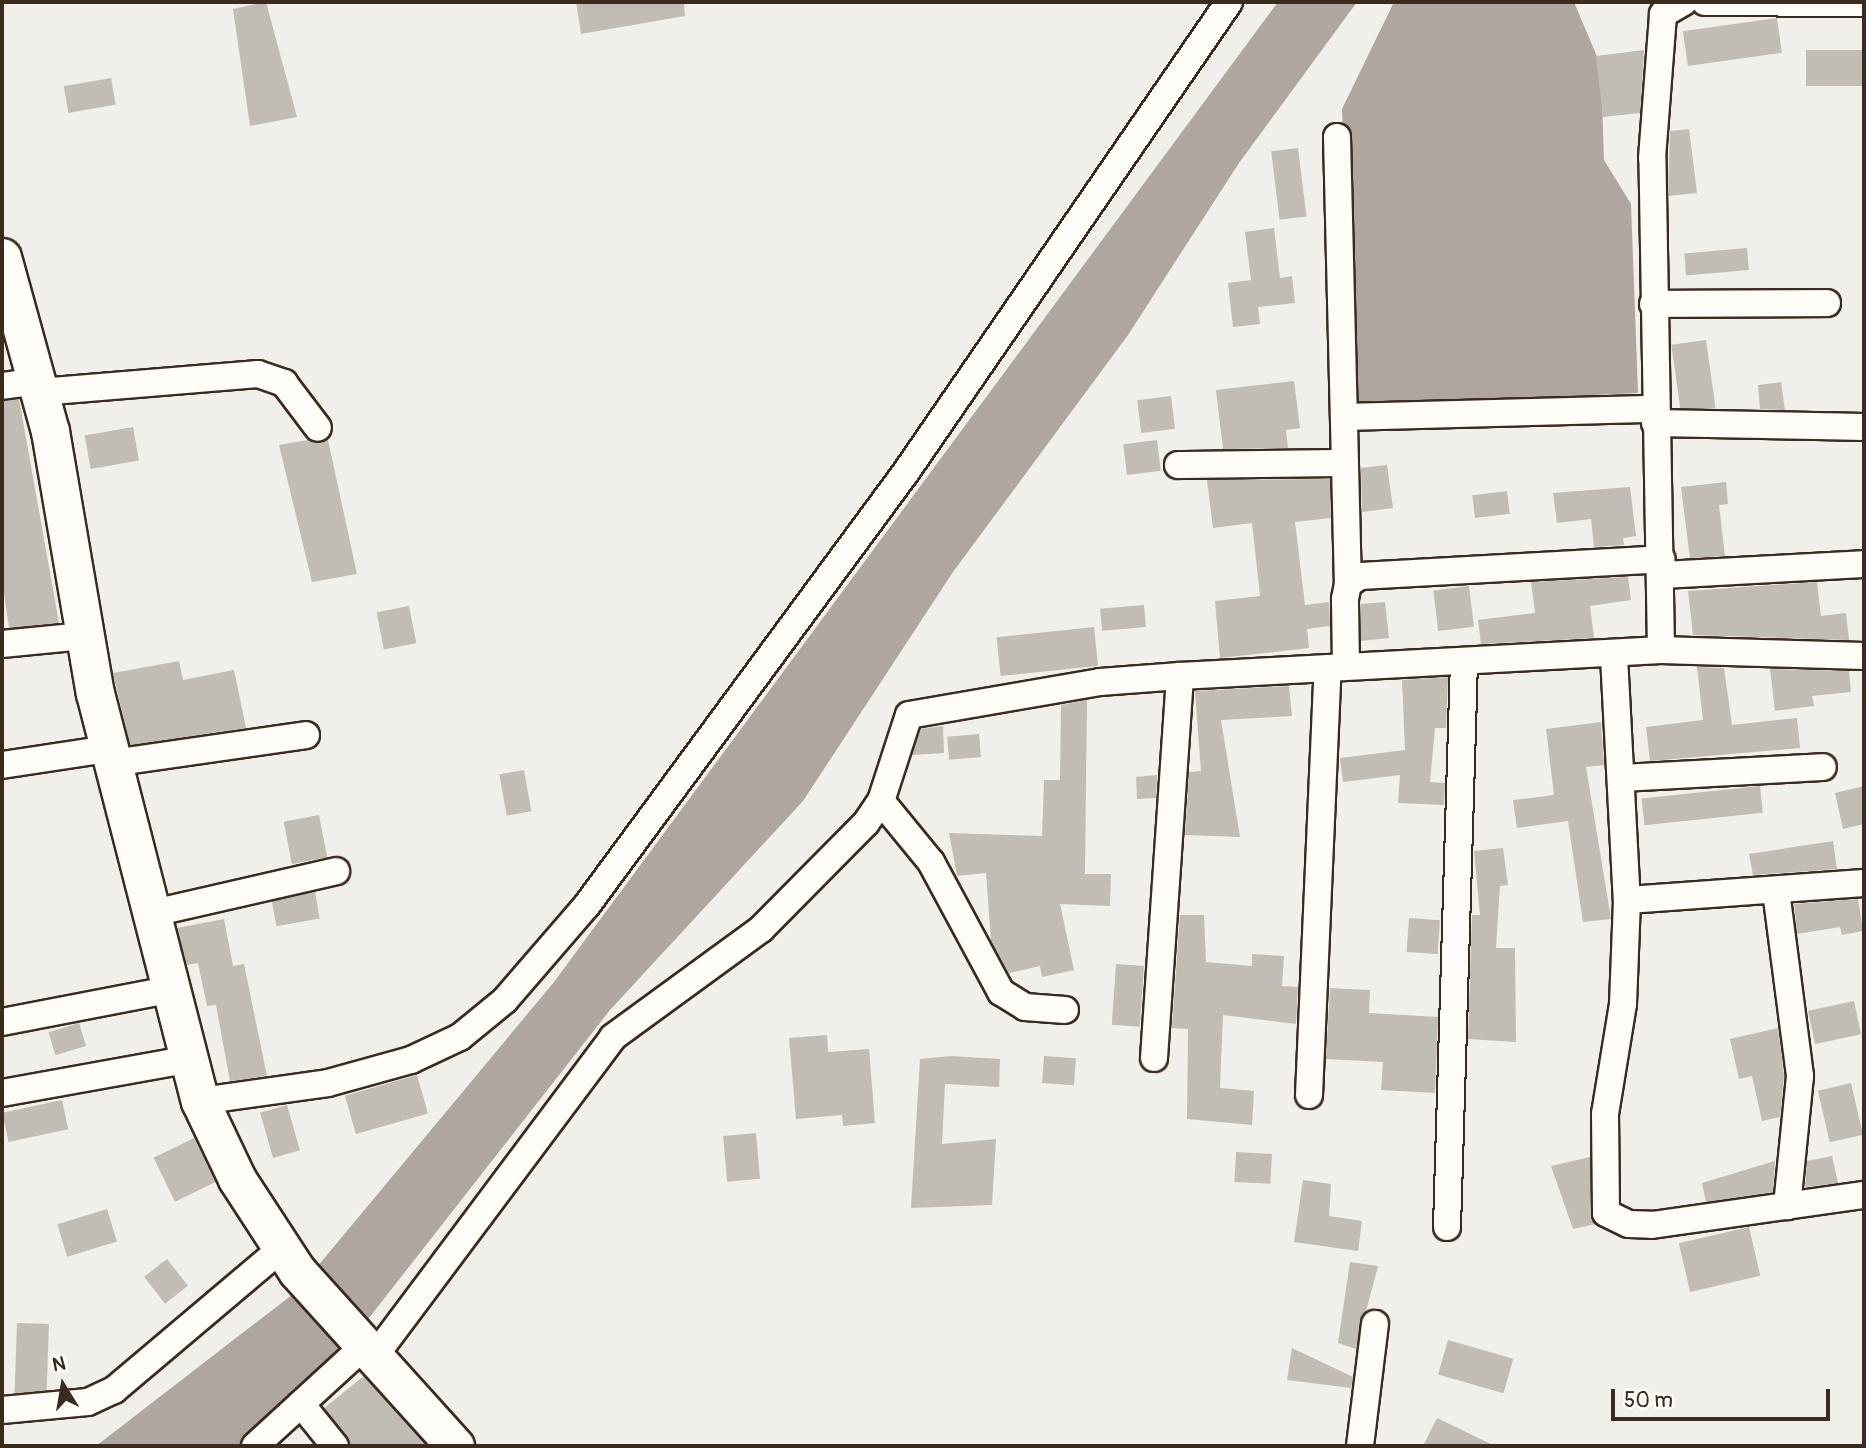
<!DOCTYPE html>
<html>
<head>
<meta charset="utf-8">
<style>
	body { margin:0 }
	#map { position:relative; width:1866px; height:1448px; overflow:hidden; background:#f1efea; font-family:Pangolin,sans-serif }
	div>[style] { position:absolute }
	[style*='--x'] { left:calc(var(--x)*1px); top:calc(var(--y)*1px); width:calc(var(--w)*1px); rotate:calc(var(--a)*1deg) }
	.water>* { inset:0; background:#aea69f }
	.building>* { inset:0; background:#c1bcb4; transform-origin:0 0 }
	.roads { filter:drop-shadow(2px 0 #3b2a1e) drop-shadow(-2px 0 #3b2a1e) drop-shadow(0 2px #3b2a1e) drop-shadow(0 -2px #3b2a1e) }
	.street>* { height:26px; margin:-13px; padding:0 13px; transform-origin:13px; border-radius:13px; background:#fdfcf7 }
	.secondary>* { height:37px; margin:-18.5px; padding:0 18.5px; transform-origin:18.5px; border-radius:18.5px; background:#fdfcf7 }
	span { translate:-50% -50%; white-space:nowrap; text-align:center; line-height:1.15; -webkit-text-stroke:7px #fdfcf7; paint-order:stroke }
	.frame { position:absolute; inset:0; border:4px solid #3b2a1e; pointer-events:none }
	.north { position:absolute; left:28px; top:1350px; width:70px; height:70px; -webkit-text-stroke:5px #fdfcf7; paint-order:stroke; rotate:349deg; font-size:19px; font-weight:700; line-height:28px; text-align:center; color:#3b2a1e }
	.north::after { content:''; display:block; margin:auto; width:24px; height:32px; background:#3b2a1e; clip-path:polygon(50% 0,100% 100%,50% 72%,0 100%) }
	.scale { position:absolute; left:1611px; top:1389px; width:219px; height:32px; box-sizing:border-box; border:4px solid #3b2a1e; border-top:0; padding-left:9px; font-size:21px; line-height:24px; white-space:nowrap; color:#3b2a1e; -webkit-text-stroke:5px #fdfcf7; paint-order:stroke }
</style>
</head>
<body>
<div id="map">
	<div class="water">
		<i style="clip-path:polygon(1278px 2px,1357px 2px,1239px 163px,1128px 335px,953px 572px,803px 801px,610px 1010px,322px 1378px,238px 1446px,96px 1446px,297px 1291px,554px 982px)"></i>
		<i style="clip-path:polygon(1394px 2px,1574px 2px,1601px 66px,1604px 160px,1631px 204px,1638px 393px,1354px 406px,1342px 109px)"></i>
	</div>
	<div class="building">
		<i style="clip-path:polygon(266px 2px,297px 117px,250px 126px,233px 9px)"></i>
		<i style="clip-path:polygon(576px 2px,684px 2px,685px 16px,581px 34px)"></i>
		<i style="left:1777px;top:18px;width:35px;height:95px;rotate:82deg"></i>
		<i style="clip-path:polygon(1644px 50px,1640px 113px,1603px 117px,1596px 56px)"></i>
		<i style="left:1864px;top:50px;width:36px;height:58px;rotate:90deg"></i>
		<i style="left:111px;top:78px;width:27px;height:48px;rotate:80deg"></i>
		<i style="clip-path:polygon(1689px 129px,1697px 193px,1668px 196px,1670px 131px)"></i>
		<i style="left:1298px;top:148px;width:69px;height:27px;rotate:83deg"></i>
		<i style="clip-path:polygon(1274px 228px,1280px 278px,1292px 276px,1295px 303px,1258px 307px,1260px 324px,1233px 327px,1228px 283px,1251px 280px,1245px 232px)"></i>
		<i style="left:1747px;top:248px;width:22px;height:63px;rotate:85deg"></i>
		<i style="left:1706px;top:340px;width:69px;height:35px;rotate:82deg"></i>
		<i style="clip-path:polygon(1294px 381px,1300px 428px,1286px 430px,1288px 448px,1223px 449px,1216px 390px)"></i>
		<i style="clip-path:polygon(1781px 382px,1785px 410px,1760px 409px,1758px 385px)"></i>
		<i style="left:1171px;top:396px;width:33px;height:34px;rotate:83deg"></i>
		<i style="clip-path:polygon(19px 399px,59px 623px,9px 628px,2px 579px,2px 401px)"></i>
		<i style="left:133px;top:427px;width:34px;height:49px;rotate:80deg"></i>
		<i style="clip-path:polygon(308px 440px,328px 440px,357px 574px,312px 582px,279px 445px)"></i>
		<i style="left:1157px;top:440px;width:31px;height:34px;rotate:83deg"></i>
		<i style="clip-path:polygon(1387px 465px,1393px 508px,1362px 512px,1361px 468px)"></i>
		<i style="clip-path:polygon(1330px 479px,1331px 518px,1295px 522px,1305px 605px,1329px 602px,1330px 626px,1307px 629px,1309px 648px,1220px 658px,1215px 601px,1260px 596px,1252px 523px,1213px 528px,1207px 480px)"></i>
		<i style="clip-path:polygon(1726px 482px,1728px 504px,1719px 505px,1725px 556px,1690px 558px,1681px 487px)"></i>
		<i style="clip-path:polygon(1630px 487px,1636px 536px,1623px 538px,1624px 545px,1594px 547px,1591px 519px,1557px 523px,1553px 493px)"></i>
		<i style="left:1507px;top:491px;width:23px;height:35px;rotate:83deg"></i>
		<i style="clip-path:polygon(1628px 577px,1631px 600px,1590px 606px,1594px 638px,1481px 644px,1478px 620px,1535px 613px,1531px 582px)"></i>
		<i style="clip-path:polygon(1817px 582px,1821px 616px,1846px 613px,1849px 640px,1693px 635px,1688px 591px)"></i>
		<i style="left:1469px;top:586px;width:41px;height:36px;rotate:83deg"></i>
		<i style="clip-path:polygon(1385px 602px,1389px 638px,1361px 641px,1361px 604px)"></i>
		<i style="left:1144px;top:605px;width:22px;height:44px;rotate:85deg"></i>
		<i style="left:409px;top:606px;width:38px;height:33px;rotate:79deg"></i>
		<i style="left:1094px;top:627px;width:39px;height:98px;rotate:84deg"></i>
		<i style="clip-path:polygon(179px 661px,183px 680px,234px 670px,246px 728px,130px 745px,113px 673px)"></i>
		<i style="clip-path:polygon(1697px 667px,1724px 668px,1732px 725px,1797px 718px,1800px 748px,1650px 761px,1646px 727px,1703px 720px)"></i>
		<i style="clip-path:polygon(1770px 669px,1849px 671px,1851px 692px,1812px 696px,1814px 706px,1775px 711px)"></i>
		<i style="clip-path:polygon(1448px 677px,1446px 728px,1435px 728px,1430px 782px,1445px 783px,1444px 805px,1398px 803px,1400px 775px,1343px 782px,1340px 758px,1405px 750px,1402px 680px)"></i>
		<i style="clip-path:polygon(1289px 686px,1292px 716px,1221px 720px,1240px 837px,1185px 835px,1189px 772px,1201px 771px,1195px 691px)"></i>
		<i style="clip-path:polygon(1087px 700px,1085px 874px,1111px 874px,1110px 906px,1060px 904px,1074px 970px,1042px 977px,1040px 966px,1009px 973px,991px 940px,986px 873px,957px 876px,949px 833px,1042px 836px,1044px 780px,1060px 780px,1061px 705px)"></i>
		<i style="clip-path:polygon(1601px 722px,1604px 765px,1586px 767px,1611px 919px,1583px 922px,1568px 821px,1517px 828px,1513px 800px,1554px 795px,1546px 729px)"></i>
		<i style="clip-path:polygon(943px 726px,944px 753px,912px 755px,921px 729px)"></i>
		<i style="left:979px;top:734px;width:23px;height:32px;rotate:85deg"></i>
		<i style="left:524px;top:770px;width:42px;height:25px;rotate:80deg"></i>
		<i style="clip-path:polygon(1157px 775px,1156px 798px,1137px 799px,1136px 777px)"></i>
		<i style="left:1760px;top:786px;width:27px;height:119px;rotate:84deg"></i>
		<i style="clip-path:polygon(1864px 786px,1864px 824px,1843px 829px,1835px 793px)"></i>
		<i style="left:319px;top:815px;width:43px;height:36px;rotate:79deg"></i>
		<i style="clip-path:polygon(1833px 841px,1837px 869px,1753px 875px,1749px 854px)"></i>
		<i style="clip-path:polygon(1503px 848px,1508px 885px,1500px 886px,1496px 948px,1515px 948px,1516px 1042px,1468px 1039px,1472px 915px,1480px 915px,1474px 851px)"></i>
		<i style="left:315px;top:892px;width:27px;height:44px;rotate:80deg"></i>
		<i style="clip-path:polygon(1858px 899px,1863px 931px,1842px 935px,1840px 927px,1797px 934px,1794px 904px)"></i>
		<i style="clip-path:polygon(1180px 915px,1204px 915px,1206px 962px,1252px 966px,1252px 954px,1284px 956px,1282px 986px,1298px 987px,1296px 1024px,1223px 1015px,1220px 1088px,1254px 1091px,1252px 1125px,1187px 1119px,1188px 1029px,1172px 1028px)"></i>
		<i style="left:1409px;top:918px;width:31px;height:34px;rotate:4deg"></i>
		<i style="clip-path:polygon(224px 919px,233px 966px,244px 964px,267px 1076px,230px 1081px,216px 1005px,207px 1006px,198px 963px,187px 965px,177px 928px)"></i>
		<i style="left:1116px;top:964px;width:28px;height:61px;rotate:4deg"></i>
		<i style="clip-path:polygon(1330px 988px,1370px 990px,1369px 1013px,1438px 1017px,1435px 1093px,1381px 1090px,1383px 1062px,1326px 1059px)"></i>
		<i style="left:1854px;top:1001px;width:34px;height:47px;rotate:78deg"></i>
		<i style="left:79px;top:1023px;width:24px;height:32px;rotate:73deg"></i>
		<i style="clip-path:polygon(1778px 1028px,1784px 1076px,1780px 1117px,1762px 1121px,1752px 1076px,1739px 1079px,1730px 1039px)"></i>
		<i style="clip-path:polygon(827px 1035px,828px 1052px,869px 1049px,875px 1123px,843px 1126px,842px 1115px,796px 1119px,789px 1038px)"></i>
		<i style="clip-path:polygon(952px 1056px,1000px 1059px,999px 1087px,945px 1084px,942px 1144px,996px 1139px,992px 1205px,911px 1208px,920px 1059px)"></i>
		<i style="left:1044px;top:1056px;width:32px;height:27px;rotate:4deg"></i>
		<i style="left:417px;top:1075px;width:40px;height:75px;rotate:74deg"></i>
		<i style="left:1851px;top:1083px;width:53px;height:34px;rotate:77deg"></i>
		<i style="left:62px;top:1100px;width:30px;height:61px;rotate:78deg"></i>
		<i style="left:287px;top:1105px;width:47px;height:28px;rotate:74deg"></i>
		<i style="left:756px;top:1133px;width:46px;height:33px;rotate:85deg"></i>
		<i style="left:194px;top:1138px;width:49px;height:45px;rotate:64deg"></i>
		<i style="left:1236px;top:1152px;width:36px;height:30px;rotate:3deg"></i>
		<i style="clip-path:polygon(1832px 1156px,1838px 1183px,1805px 1187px,1807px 1161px)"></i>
		<i style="clip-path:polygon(1590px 1157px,1596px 1224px,1573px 1229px,1551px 1166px)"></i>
		<i style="clip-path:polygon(1775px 1161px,1773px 1192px,1706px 1202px,1702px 1183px)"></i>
		<i style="clip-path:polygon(1303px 1180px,1331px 1184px,1329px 1216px,1362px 1221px,1358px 1251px,1294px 1242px)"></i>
		<i style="left:107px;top:1209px;width:34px;height:52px;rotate:73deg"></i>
		<i style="left:1749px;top:1227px;width:50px;height:72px;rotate:77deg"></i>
		<i style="left:167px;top:1259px;width:34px;height:29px;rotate:52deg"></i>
		<i style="clip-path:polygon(1350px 1262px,1378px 1266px,1356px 1349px,1338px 1343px)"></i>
		<i style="left:17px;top:1323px;width:32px;height:70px;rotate:2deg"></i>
		<i style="left:1448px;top:1340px;width:68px;height:36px;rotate:16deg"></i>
		<i style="clip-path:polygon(1292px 1348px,1353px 1377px,1351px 1388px,1287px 1380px)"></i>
		<i style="clip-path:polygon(364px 1376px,427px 1446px,350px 1446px,324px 1408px)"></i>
		<i style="clip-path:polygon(1437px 1418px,1495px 1446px,1423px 1446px)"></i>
	</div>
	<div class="roads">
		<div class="street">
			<i style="--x:1705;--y:2;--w:159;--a:0.4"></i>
			<i style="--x:1337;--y:137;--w:447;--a:88.6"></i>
			<i style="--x:1653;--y:304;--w:174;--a:-0.3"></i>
			<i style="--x:2;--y:386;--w:34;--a:-8"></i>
			<i style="--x:40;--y:392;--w:219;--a:-4.7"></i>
			<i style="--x:258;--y:374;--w:28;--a:19"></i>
			<i style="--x:284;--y:383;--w:56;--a:52.9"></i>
			<i style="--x:1344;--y:417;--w:311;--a:-1.5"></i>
			<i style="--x:1655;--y:423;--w:209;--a:1.1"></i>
			<i style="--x:1178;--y:465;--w:167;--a:-0.7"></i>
			<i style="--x:1662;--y:575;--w:202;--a:-3.1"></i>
			<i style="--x:2;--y:644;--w:82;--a:-5.6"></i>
			<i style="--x:1661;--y:650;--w:492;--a:-91"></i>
			<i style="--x:1652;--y:158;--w:144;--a:-85.6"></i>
			<i style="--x:1663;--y:14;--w:24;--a:-30"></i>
			<i style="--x:1614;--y:656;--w:244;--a:87"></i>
			<i style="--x:1627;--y:900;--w:104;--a:92.2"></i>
			<i style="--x:1623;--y:1004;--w:111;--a:99.3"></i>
			<i style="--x:1605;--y:1114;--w:99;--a:89.4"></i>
			<i style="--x:1606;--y:1213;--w:25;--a:26"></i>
			<i style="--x:1629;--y:1224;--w:23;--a:2"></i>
			<i style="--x:1652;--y:1225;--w:214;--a:-8.1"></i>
			<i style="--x:1346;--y:666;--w:67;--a:-90.9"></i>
			<i style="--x:1345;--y:599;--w:15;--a:-79"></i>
			<i style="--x:1348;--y:584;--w:14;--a:-34"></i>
			<i style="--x:1360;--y:576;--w:302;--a:-3.2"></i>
			<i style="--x:112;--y:763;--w:196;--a:-8.2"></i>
			<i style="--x:2;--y:765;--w:107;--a:-8.6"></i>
			<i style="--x:1621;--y:778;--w:202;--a:-3.1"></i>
			<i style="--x:881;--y:801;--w:79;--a:50.7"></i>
			<i style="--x:931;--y:862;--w:148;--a:61.7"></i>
			<i style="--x:1001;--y:992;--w:28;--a:32"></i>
			<i style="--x:1025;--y:1007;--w:40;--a:4.3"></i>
			<i style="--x:1776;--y:891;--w:187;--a:82.6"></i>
			<i style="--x:1800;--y:1076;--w:131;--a:95.7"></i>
			<i style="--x:1627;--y:900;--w:238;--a:-4.1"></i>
			<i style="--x:149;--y:914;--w:192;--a:-12.9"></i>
			<i style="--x:2;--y:1022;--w:169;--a:-10.9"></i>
			<i style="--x:1154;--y:1058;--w:383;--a:-86.1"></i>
			<i style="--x:2;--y:1093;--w:187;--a:-10.2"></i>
			<i style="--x:1309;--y:1095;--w:427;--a:-87.5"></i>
			<i style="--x:200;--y:1101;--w:129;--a:-8"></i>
			<i style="--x:328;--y:1083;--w:86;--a:-15.5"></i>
			<i style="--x:411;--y:1060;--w:54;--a:-25.1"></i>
			<i style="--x:460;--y:1037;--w:58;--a:-39.4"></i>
			<i style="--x:505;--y:1000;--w:125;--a:-49.2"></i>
			<i style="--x:587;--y:905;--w:538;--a:-53.62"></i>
			<i style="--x:906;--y:472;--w:570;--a:-55.5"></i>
			<i style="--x:1447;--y:1227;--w:565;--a:-88.28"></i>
			<i style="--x:374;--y:1357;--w:399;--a:-53.2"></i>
			<i style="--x:613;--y:1037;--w:183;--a:-36.1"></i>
			<i style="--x:761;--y:929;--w:149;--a:-45.3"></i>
			<i style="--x:866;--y:823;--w:27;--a:-56"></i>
			<i style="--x:881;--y:801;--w:90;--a:-72"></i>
			<i style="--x:909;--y:715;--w:194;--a:-9.8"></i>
			<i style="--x:1100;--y:682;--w:80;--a:-4.3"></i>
			<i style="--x:1180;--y:676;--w:482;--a:-3.1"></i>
			<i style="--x:1661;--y:650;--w:203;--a:1.7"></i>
			<i style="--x:301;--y:1404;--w:54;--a:51"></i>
			<i style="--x:2;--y:1410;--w:86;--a:-5.3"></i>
			<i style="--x:88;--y:1402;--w:29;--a:-25"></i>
			<i style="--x:114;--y:1390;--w:220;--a:-40.2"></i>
			<i style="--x:255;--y:1446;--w:147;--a:-42.5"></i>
			<i style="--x:1360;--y:1446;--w:123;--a:-83"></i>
		</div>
		<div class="secondary">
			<i style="--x:2;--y:257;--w:180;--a:74.6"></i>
			<i style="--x:50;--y:431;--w:266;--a:80.3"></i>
			<i style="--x:95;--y:693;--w:421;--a:75.6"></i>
			<i style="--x:200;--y:1101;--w:86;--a:64.6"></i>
			<i style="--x:237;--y:1179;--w:110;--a:56.9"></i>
			<i style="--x:297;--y:1271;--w:236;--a:47.9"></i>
		</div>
	</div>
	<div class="frame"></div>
	<div class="north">N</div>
	<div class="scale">50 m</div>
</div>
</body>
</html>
